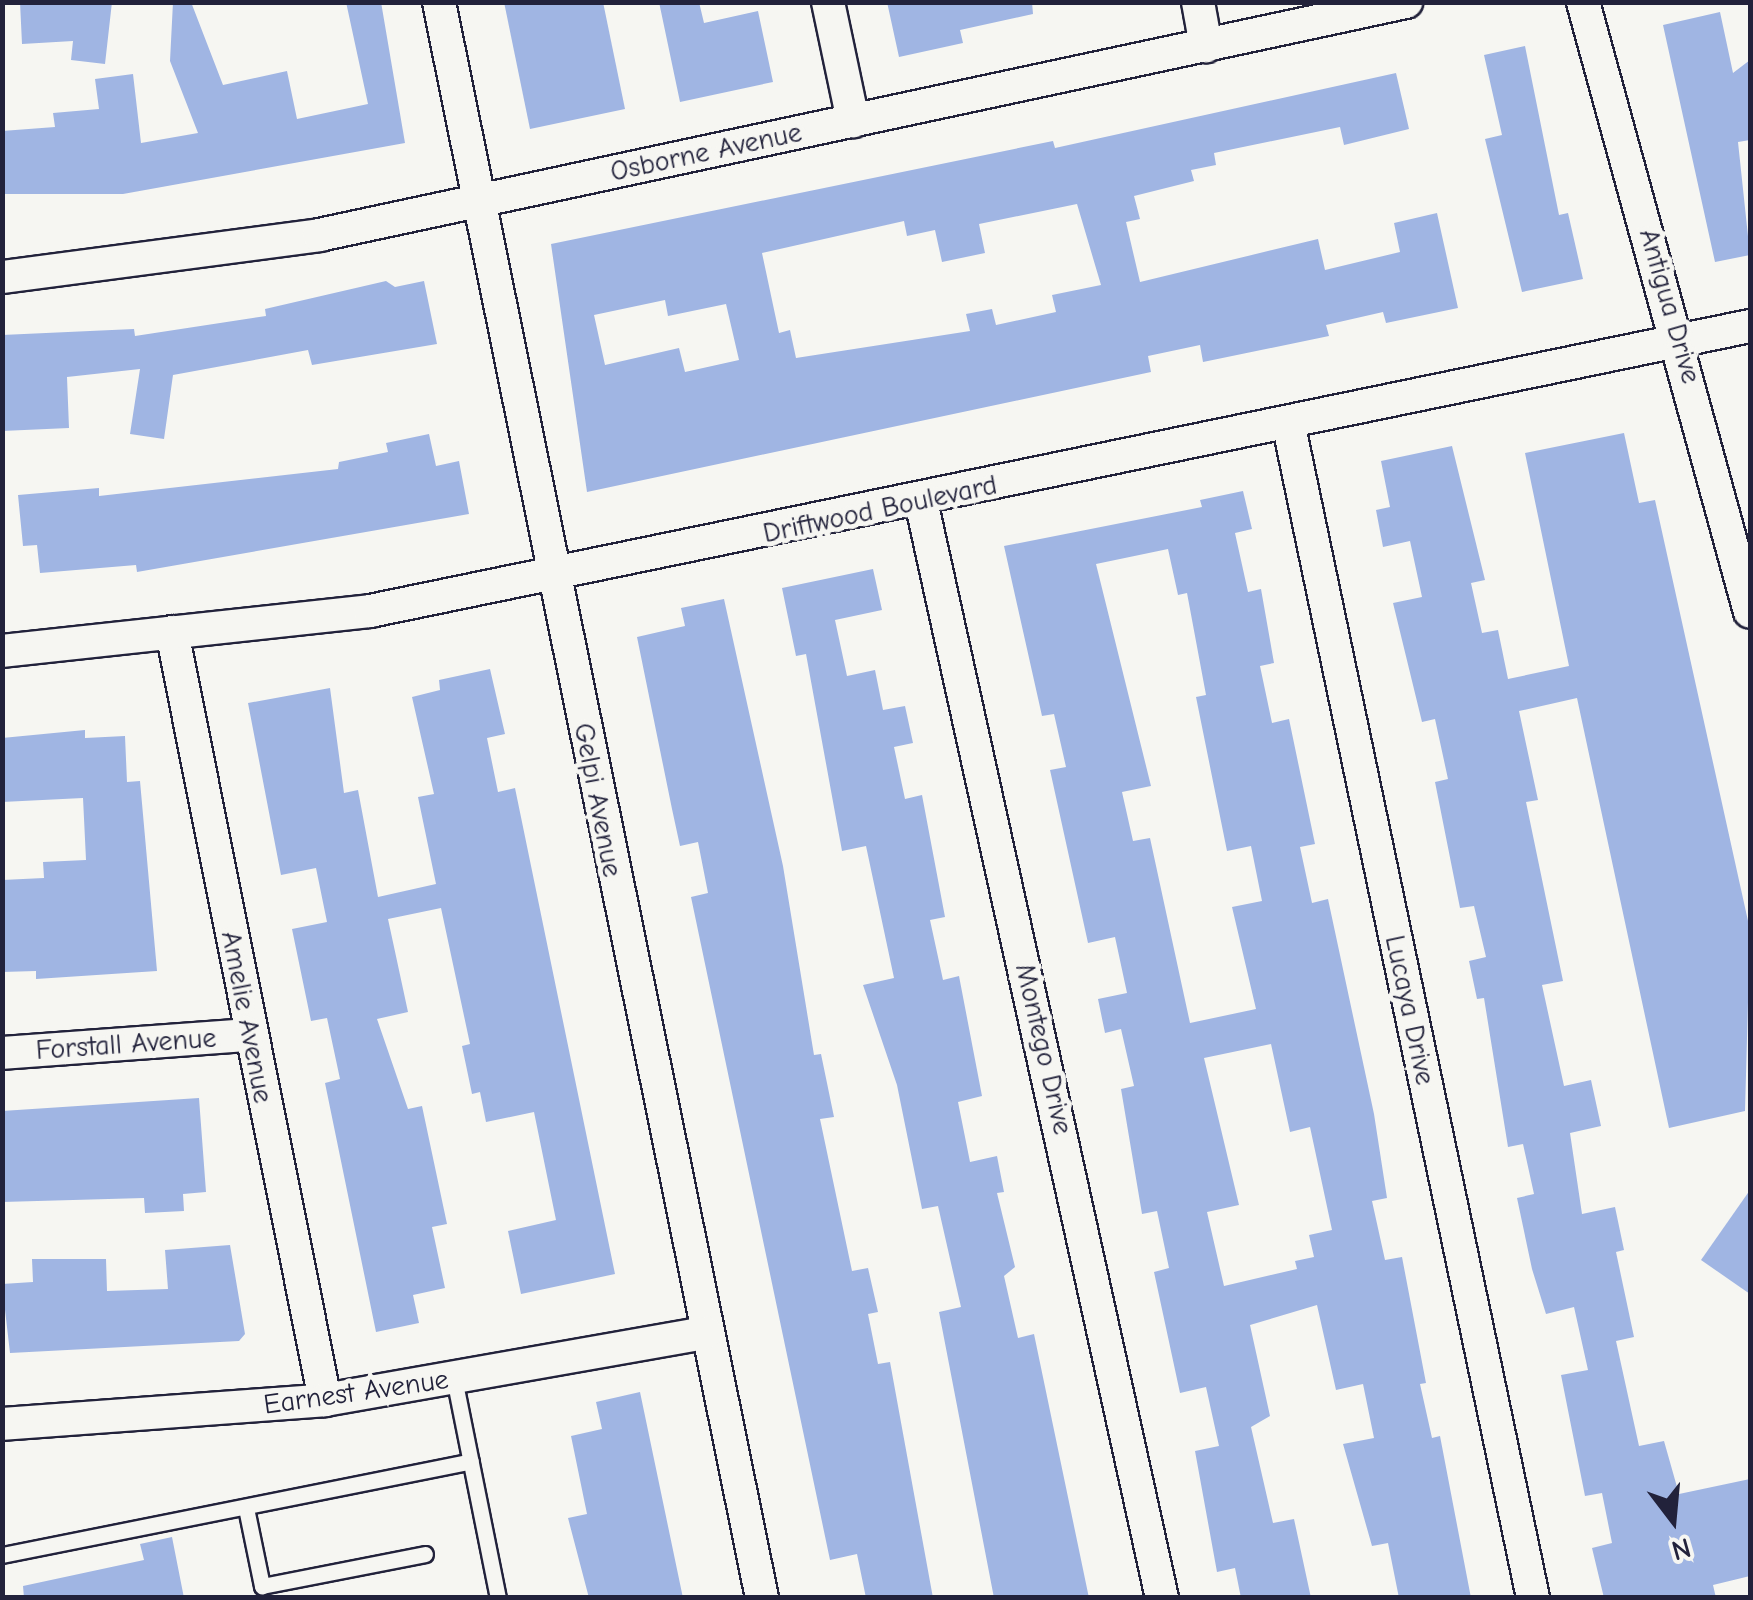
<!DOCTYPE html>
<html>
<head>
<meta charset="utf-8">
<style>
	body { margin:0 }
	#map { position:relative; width:1753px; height:1600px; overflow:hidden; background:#f6f6f2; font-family:"Comic Neue",sans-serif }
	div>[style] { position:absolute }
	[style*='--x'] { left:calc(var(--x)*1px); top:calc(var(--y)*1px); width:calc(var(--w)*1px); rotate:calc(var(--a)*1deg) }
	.building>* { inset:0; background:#a0b5e3 }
	.roads { filter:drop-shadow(2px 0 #22223b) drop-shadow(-2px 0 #22223b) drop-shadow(0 2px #22223b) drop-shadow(0 -2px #22223b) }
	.lane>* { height:15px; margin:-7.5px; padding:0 7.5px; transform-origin:7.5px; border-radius:7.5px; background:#f6f6f2 }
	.street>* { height:32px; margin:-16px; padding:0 16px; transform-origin:16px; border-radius:16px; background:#f6f6f2 }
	span { translate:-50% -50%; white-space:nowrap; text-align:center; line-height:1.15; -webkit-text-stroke:10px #f6f6f2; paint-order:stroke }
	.street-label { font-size:28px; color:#22223b }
	.frame { position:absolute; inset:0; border:5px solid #22223b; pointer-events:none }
	.north { position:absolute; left:1623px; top:1470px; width:100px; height:100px; -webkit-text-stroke:8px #f6f6f2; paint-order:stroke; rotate:164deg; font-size:28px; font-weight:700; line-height:40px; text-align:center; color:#22223b }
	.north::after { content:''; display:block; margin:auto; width:35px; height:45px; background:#22223b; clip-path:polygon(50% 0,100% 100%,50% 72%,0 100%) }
</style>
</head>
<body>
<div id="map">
	<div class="building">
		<i style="clip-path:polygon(20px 2px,112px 2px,105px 64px,71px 60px,73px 41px,22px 44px)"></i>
		<i style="clip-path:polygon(173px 2px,191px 2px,223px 85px,287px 71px,297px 119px,368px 104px,346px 2px,381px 2px,405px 143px,123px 194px,2px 194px,2px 131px,55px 127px,53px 113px,99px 109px,95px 79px,133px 74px,141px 143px,198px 133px,170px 61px)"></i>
		<i style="clip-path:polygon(504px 2px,603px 2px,625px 109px,530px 129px)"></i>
		<i style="clip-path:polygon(659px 2px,699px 2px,704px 23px,758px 11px,773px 82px,680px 102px)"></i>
		<i style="clip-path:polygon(887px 2px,1032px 2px,1033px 14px,960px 30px,963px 43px,899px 57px)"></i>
		<i style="clip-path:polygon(1720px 12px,1733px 73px,1750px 60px,1750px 140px,1738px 142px,1750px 255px,1715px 262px,1663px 25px)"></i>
		<i style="clip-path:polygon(1525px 46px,1559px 215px,1568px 213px,1583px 279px,1522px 292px,1485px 139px,1502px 135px,1484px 55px)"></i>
		<i style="clip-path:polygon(evenodd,1396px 73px,1409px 129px,1344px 145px,1340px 127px,1214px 153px,1216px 165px,1191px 170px,1194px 181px,1134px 196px,1140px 219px,1126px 222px,1140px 282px,1318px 239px,1325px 270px,1400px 252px,1394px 223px,1437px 213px,1458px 308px,1386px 323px,1383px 312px,1326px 325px,1329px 336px,1203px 362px,1200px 345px,1148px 356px,1151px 372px,587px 492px,551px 244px,1053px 141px,1055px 148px,1396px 73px,1077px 204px,1101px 285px,1052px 295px,1056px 312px,996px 325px,992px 309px,966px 314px,970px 331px,796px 358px,790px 330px,779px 333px,762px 253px,904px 221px,907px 236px,935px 230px,942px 262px,985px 253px,979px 224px,1077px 204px,1396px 73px,665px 300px,668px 316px,726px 304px,739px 360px,685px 372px,679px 348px,605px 365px,594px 315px,665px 300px)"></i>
		<i style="clip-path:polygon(386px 281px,395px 287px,424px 281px,437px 344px,312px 365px,308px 350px,173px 375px,164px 439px,130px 434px,140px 369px,67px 377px,69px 428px,2px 431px,2px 335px,134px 329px,135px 336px,266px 316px,265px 309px)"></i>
		<i style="clip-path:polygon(1624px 433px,1639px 503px,1655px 500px,1750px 930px,1745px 1111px,1669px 1128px,1577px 698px,1519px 711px,1538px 800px,1526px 802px,1563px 981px,1542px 985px,1564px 1086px,1591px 1080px,1601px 1126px,1570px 1133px,1582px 1214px,1615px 1207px,1624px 1250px,1616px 1252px,1634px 1337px,1616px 1341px,1639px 1446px,1664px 1441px,1679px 1494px,1750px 1479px,1750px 1576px,1713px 1585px,1716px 1598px,1604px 1598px,1592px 1548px,1612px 1543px,1602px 1493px,1585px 1496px,1561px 1375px,1588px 1370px,1574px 1307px,1546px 1314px,1532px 1269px,1517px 1198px,1534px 1194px,1523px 1144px,1508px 1147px,1484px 998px,1477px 999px,1469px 961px,1486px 957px,1474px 906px,1460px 908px,1435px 782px,1448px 779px,1435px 719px,1422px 722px,1393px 603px,1422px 597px,1410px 541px,1383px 547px,1376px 510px,1390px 507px,1381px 461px,1452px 446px,1485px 580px,1471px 583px,1482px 633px,1498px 630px,1508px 679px,1569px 666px,1525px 453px)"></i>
		<i style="clip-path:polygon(429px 434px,436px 466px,459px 461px,469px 514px,137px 572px,136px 565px,40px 573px,37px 545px,23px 546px,18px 495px,99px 488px,99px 496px,338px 469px,339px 462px,388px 452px,386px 443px)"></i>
		<i style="clip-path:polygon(evenodd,1243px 491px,1252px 529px,1235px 533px,1248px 592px,1261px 589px,1274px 663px,1260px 666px,1272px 723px,1289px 719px,1315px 844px,1300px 847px,1312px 903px,1328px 899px,1374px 1114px,1387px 1198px,1372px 1201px,1385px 1260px,1402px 1257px,1426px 1383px,1420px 1384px,1432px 1438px,1440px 1436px,1471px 1598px,1399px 1598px,1388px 1543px,1372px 1546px,1343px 1444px,1374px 1438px,1363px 1384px,1336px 1390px,1317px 1305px,1250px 1325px,1270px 1416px,1251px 1427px,1273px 1523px,1294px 1519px,1311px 1598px,1241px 1598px,1235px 1568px,1217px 1572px,1195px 1451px,1219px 1446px,1206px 1387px,1180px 1393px,1154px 1272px,1169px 1268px,1157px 1211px,1142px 1214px,1121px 1089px,1134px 1086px,1121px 1029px,1105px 1033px,1098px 999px,1127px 993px,1115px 937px,1088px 943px,1050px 770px,1066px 767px,1054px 714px,1042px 716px,1004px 546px,1202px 507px,1200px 500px,1243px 491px,1168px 549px,1178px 595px,1187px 593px,1206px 695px,1196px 697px,1227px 851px,1251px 846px,1262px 901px,1232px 907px,1256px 1009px,1190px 1023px,1150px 838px,1133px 841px,1122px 792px,1151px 786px,1096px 564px,1168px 549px,1243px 491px,1271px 1044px,1290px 1132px,1310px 1127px,1332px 1230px,1309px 1235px,1314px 1257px,1295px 1261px,1297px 1269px,1224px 1286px,1207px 1212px,1239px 1205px,1204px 1058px,1271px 1044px)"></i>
		<i style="clip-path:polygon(873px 569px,882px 610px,835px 620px,847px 676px,875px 670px,883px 710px,905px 706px,913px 743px,894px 747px,905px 799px,922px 795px,945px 917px,930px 920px,943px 980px,959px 976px,982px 1096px,958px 1102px,970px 1162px,997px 1156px,1004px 1192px,997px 1193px,1015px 1267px,1004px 1276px,1018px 1338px,1034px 1334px,1089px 1598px,994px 1598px,939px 1312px,961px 1307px,938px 1206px,922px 1209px,897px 1085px,863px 985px,894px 978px,866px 846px,842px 851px,806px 654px,796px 656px,782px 588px)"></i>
		<i style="clip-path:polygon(724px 599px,783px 866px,814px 1055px,821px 1054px,834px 1117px,820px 1119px,852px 1271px,868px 1268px,878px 1312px,868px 1314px,878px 1364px,890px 1362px,933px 1598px,866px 1598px,857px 1554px,830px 1560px,691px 897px,708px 893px,698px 842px,680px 846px,672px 809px,637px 637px,685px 626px,681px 608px)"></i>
		<i style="clip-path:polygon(490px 669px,505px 734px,487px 738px,498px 792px,515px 788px,615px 1274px,521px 1294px,508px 1231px,556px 1220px,534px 1112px,486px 1122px,480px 1092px,472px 1094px,462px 1046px,470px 1044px,441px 908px,388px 919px,408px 1012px,377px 1019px,408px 1109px,422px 1106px,447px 1224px,432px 1227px,445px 1288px,413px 1295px,419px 1323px,376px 1332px,325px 1083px,340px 1079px,327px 1018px,311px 1021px,292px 929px,327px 922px,316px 868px,281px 875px,248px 703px,330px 688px,344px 793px,358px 790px,378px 897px,436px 884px,418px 797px,434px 794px,412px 697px,440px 690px,439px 680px)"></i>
		<i style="clip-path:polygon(85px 730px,85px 738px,125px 736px,127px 782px,140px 781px,157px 971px,36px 979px,36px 971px,2px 972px,2px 880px,44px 878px,43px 862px,86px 860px,83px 798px,2px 802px,2px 738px)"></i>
		<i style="clip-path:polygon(199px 1098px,206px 1192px,183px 1194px,184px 1211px,145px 1213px,144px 1198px,2px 1202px,2px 1111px)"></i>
		<i style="clip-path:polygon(1750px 1190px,1750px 1294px,1701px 1260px)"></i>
		<i style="clip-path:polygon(230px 1245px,245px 1334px,239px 1341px,10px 1353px,2px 1284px,33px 1282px,32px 1259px,106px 1259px,107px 1291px,168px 1289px,165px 1250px)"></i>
		<i style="clip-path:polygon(640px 1392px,683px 1598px,589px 1598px,568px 1518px,587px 1514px,571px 1436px,602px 1429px,596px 1402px)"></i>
		<i style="clip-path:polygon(172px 1537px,184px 1598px,24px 1598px,23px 1586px,144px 1560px,140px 1544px)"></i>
	</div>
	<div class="roads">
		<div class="lane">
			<i style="--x:454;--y:1378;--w:224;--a:78.7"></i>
			<i style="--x:246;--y:1508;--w:80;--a:78.4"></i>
			<i style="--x:262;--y:1586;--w:166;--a:-11.1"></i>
			<i style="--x:2;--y:1555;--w:478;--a:-11.3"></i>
		</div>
		<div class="street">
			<i style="--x:439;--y:2;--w:1628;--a:78.56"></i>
			<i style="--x:828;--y:2;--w:122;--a:78.1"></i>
			<i style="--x:1198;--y:2;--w:45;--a:79.7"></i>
			<i style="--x:1583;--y:2;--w:632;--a:74.69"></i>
			<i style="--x:2;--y:277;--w:320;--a:-7.5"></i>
			<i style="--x:319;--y:235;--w:1112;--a:-12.1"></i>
			<i style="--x:1288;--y:422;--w:1201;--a:78.23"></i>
			<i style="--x:921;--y:501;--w:1123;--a:77.61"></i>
			<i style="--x:172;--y:632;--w:783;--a:78.73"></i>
			<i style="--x:2;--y:651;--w:370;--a:-6.2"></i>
			<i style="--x:370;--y:611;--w:1409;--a:-11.67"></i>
			<i style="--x:2;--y:1053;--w:249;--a:-4.2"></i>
			<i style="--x:2;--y:1424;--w:324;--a:-4.2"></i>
			<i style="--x:325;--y:1400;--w:387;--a:-10"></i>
		</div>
	</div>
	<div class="street-label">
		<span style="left:706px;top:152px;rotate:-12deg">Osborne Avenue</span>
		<span style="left:1670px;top:306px;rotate:74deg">Antigua Drive</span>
		<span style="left:880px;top:509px;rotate:-12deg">Driftwood Boulevard</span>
		<span style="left:598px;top:800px;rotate:79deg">Gelpi Avenue</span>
		<span style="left:1410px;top:1010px;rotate:78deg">Lucaya Drive</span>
		<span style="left:247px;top:1017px;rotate:79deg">Amelie Avenue</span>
		<span style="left:126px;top:1044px;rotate:-4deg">Forstall Avenue</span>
		<span style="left:1044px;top:1049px;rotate:77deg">Montego Drive</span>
		<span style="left:356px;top:1392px;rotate:-8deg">Earnest Avenue</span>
	</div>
	<div class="frame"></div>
	<div class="north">N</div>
</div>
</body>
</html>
